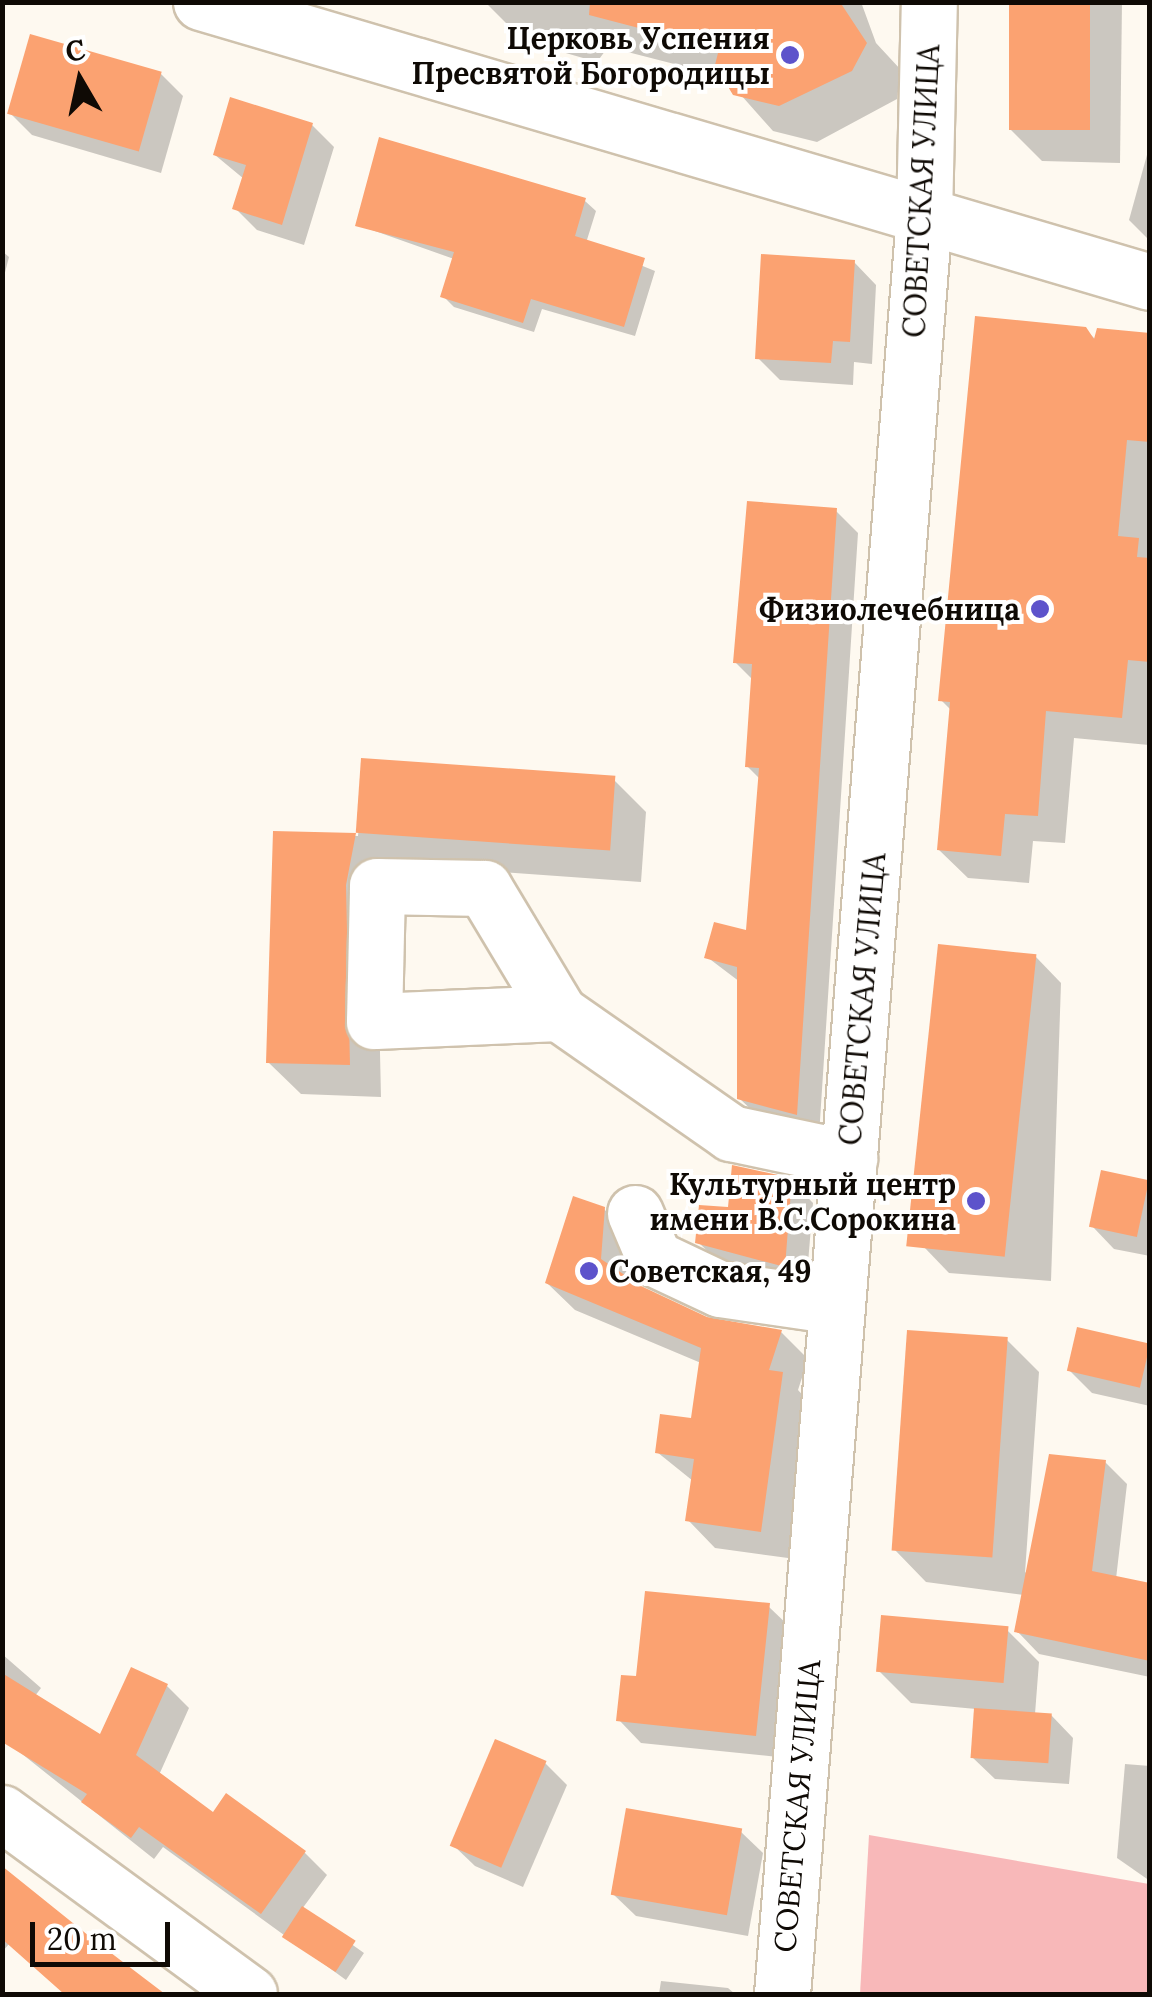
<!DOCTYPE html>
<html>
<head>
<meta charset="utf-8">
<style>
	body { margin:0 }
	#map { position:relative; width:1152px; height:1997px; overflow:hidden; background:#fef9f0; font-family:Lora,serif }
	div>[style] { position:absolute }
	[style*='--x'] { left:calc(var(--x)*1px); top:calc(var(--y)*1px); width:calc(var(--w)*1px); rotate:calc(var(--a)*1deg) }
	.green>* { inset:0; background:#f8b8b9 }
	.shadow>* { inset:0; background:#0003 }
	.building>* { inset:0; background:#fba271; transform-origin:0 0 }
	.roads { filter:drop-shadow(2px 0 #cfc2ad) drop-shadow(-2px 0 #cfc2ad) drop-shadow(0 2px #cfc2ad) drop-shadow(0 -2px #cfc2ad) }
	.minor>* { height:55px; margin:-27.5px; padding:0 27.5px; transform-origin:27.5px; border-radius:27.5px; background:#fff }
	.major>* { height:55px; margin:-27.5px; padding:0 27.5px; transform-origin:27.5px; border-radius:27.5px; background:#fff }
	.dots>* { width:28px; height:28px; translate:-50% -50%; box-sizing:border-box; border:5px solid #fff; border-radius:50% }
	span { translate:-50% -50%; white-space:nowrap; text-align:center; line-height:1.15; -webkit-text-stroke:8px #fff; paint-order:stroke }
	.poi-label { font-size:30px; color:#0f0a05; font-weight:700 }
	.right { translate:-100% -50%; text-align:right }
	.left { translate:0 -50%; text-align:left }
	.street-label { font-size:30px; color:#0f0a05 }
	.frame { position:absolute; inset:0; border:5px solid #0f0a05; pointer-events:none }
	.north { position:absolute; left:30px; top:30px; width:100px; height:100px; -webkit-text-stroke:8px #fff; paint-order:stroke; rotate:351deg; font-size:28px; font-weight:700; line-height:40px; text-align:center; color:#0f0a05 }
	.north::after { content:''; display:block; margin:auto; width:35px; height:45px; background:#0f0a05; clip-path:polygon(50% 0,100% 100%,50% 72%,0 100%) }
	.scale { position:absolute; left:30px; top:1922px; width:140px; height:45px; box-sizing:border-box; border:5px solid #0f0a05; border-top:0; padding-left:12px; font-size:30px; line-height:35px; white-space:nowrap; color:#0f0a05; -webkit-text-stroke:8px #fff; paint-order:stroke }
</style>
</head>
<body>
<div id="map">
	<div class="green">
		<i style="clip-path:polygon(869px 1835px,1149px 1884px,1149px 1994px,860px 1994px)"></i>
	</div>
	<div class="shadow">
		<i style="clip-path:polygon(861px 2px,876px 43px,901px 70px,897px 99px,817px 142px,773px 131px,725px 77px,608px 47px,597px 62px,524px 41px,486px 3px)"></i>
		<i style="clip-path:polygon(1011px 2px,1122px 2px,1120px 163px,1042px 161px,1010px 129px)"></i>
		<i style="clip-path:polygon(161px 74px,183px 96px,161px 173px,32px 135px,10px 113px)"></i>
		<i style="clip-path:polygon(312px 125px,334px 147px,304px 245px,257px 230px,235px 208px,244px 179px,215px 155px)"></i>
		<i style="clip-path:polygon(1150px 144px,1150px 241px,1129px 220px)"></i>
		<i style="clip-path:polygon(585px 201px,596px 211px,586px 243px,655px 271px,635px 336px,542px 309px,534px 332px,454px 307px,443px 296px,454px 259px,358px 225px)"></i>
		<i style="clip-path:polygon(2px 251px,9px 257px,2px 284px)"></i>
		<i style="clip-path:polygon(854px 262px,876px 285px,872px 364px,854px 362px,853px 385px,780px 380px,758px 358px)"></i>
		<i style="clip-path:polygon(1085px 329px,1096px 340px,1150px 335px,1149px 745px,1074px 738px,1065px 843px,1033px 841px,1029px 883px,968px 878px,939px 850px,952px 711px,941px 700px)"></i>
		<i style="clip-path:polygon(836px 511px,858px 533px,819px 1136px,762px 1120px,739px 1098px,740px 982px,707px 957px,748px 933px,760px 779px,747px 766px,753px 680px,735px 662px)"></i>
		<i style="clip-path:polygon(364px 761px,614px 780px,646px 812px,641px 882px,388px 864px,377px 919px,381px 1097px,301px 1094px,268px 1062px,275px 833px,358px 836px)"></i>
		<i style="clip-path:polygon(1035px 956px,1061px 983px,1051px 1281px,949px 1273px,923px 1246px)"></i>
		<i style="clip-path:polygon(791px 1180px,813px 1203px,806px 1287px,721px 1264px,698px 1242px,731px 1210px)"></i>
		<i style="clip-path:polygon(1150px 1184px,1150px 1256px,1114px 1249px,1092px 1226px)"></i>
		<i style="clip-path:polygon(604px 1209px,631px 1237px,628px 1281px,706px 1320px,781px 1332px,808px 1359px,798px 1390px,809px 1402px,788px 1558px,715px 1548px,688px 1520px,693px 1481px,657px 1452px,693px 1420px,701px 1363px,575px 1310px,547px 1283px)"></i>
		<i style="clip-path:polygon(1007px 1340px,1039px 1372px,1025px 1573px,1105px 1462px,1127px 1484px,1116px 1579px,1150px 1586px,1150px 1677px,1039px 1654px,1017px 1631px,1024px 1595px,926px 1582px,894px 1549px)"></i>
		<i style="clip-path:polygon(1150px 1347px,1150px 1406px,1092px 1393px,1070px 1371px)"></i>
		<i style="clip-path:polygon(768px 1606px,791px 1628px,778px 1757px,641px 1743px,619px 1720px,638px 1679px)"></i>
		<i style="clip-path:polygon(1007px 1630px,1039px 1662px,1035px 1714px,1051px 1715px,1073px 1738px,1069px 1784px,995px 1779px,972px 1757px,976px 1709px,911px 1703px,879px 1671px)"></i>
		<i style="clip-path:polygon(2px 1654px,41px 1688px,35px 1696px,102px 1737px,167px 1686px,189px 1708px,159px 1775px,214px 1815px,305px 1853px,327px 1875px,302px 1909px,364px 1953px,346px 1980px,163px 1847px,154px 1859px,2px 1738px)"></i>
		<i style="clip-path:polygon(545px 1763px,567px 1785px,523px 1887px,475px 1866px,452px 1844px)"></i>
		<i style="clip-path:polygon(1125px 1764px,1150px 1766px,1150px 1881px,1117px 1858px)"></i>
		<i style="clip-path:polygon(740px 1831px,763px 1853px,748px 1936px,636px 1916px,613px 1894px)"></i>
		<i style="clip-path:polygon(2px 1868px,161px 1994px,67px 1994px,9px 1944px,2px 1952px)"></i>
		<i style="clip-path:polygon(661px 1981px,728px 1988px,735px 1994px,659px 1994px)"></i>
	</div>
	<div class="building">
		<i style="clip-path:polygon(590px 2px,840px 2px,867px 43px,852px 71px,779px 106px,733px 95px,715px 65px,719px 49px,589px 15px)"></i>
		<i style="left:1009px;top:2px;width:81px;height:128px"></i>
		<i style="left:30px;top:34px;width:137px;height:83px;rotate:16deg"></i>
		<i style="clip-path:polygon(230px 97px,313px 123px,282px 225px,232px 209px,246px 165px,213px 155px)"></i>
		<i style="clip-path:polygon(379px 137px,586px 198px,575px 236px,645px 258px,624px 327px,531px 299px,523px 323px,440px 297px,454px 252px,355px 226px)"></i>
		<i style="clip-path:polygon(761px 254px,855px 260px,850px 342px,833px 341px,831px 363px,755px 359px)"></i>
		<i style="clip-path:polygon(975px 316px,1086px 327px,1094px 339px,1097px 328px,1150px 333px,1150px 442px,1127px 440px,1118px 536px,1139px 538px,1137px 557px,1150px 558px,1150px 662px,1128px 660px,1122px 718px,1046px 711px,1038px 816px,1005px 814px,1001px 856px,937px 850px,950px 702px,938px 701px)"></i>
		<i style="clip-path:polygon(747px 501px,837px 508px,797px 1115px,737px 1099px,737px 967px,704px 958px,714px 922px,746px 930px,759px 768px,745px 767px,752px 664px,733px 663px)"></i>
		<i style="left:361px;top:758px;width:255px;height:75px;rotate:4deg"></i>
		<i style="clip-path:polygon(273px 831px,356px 833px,346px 885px,350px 1065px,266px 1063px)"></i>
		<i style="left:938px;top:944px;width:99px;height:304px;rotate:6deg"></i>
		<i style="clip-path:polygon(732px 1165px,792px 1178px,785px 1267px,695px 1243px,699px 1205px,728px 1207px)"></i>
		<i style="left:1101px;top:1170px;width:49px;height:58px;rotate:12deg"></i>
		<i style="clip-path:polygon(573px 1196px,605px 1207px,601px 1259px,641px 1286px,707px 1317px,782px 1330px,769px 1370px,783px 1372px,761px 1532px,685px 1521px,694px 1459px,655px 1453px,660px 1414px,691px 1418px,701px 1348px,545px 1283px)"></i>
		<i style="left:1077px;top:1327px;width:75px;height:45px;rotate:13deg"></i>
		<i style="left:907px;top:1330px;width:101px;height:221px;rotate:4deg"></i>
		<i style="clip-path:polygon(1049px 1454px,1106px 1460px,1092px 1571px,1150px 1583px,1150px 1661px,1014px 1632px)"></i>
		<i style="clip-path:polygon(645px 1591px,770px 1603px,756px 1736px,616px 1721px,621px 1675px,636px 1676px)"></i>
		<i style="left:881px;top:1615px;width:128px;height:57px;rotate:5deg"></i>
		<i style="clip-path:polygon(131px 1667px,168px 1684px,136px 1755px,213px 1812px,226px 1793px,306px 1851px,261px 1914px,139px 1827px,131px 1838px,81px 1802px,87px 1794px,2px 1742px,2px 1673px,100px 1734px)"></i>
		<i style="left:974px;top:1708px;width:78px;height:50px;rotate:4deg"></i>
		<i style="left:495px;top:1739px;width:56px;height:116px;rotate:23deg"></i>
		<i style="left:626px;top:1808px;width:118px;height:88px;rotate:10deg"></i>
		<i style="clip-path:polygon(2px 1866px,94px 1940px,165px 1994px,64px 1994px,2px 1939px)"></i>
		<i style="left:302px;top:1906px;width:64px;height:37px;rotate:33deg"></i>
	</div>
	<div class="roads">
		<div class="minor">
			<i style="--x:924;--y:216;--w:214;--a:-88.7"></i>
			<i style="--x:559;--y:1013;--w:185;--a:177.5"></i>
			<i style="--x:374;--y:1021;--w:135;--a:-88.7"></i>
			<i style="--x:377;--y:886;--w:107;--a:1.1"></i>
			<i style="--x:484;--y:888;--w:146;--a:59"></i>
			<i style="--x:559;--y:1013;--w:210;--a:34.9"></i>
			<i style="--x:731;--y:1133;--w:121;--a:12"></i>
			<i style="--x:635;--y:1213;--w:49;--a:67.1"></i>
			<i style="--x:654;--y:1258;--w:73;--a:25.2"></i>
			<i style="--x:720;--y:1289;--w:118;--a:8.3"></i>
			<i style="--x:2;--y:1813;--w:306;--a:36.2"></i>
		</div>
		<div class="major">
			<i style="--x:201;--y:2;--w:989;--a:16.44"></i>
			<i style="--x:782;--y:1994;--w:1784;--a:-85.43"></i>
		</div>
	</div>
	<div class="dots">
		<i style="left:790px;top:55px;background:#5d53cb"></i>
		<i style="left:1040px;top:609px;background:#5d53cb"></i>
		<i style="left:976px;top:1201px;background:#5d53cb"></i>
		<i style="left:589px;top:1271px;background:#5d53cb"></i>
	</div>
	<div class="poi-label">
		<span class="right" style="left:770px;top:55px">Церковь Успения<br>Пресвятой Богородицы</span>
		<span class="right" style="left:1020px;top:609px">Физиолечебница</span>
		<span class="right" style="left:956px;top:1201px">Культурный центр<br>имени В.С.Сорокина</span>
		<span class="left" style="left:609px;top:1271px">Советская, 49</span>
	</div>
	<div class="street-label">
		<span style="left:921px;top:191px;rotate:-87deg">СОВЕТСКАЯ УЛИЦА</span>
		<span style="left:862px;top:999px;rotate:-85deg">СОВЕТСКАЯ УЛИЦА</span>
		<span style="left:797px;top:1806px;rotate:-85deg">СОВЕТСКАЯ УЛИЦА</span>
	</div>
	<div class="frame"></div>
	<div class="north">С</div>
	<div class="scale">20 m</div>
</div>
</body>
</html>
